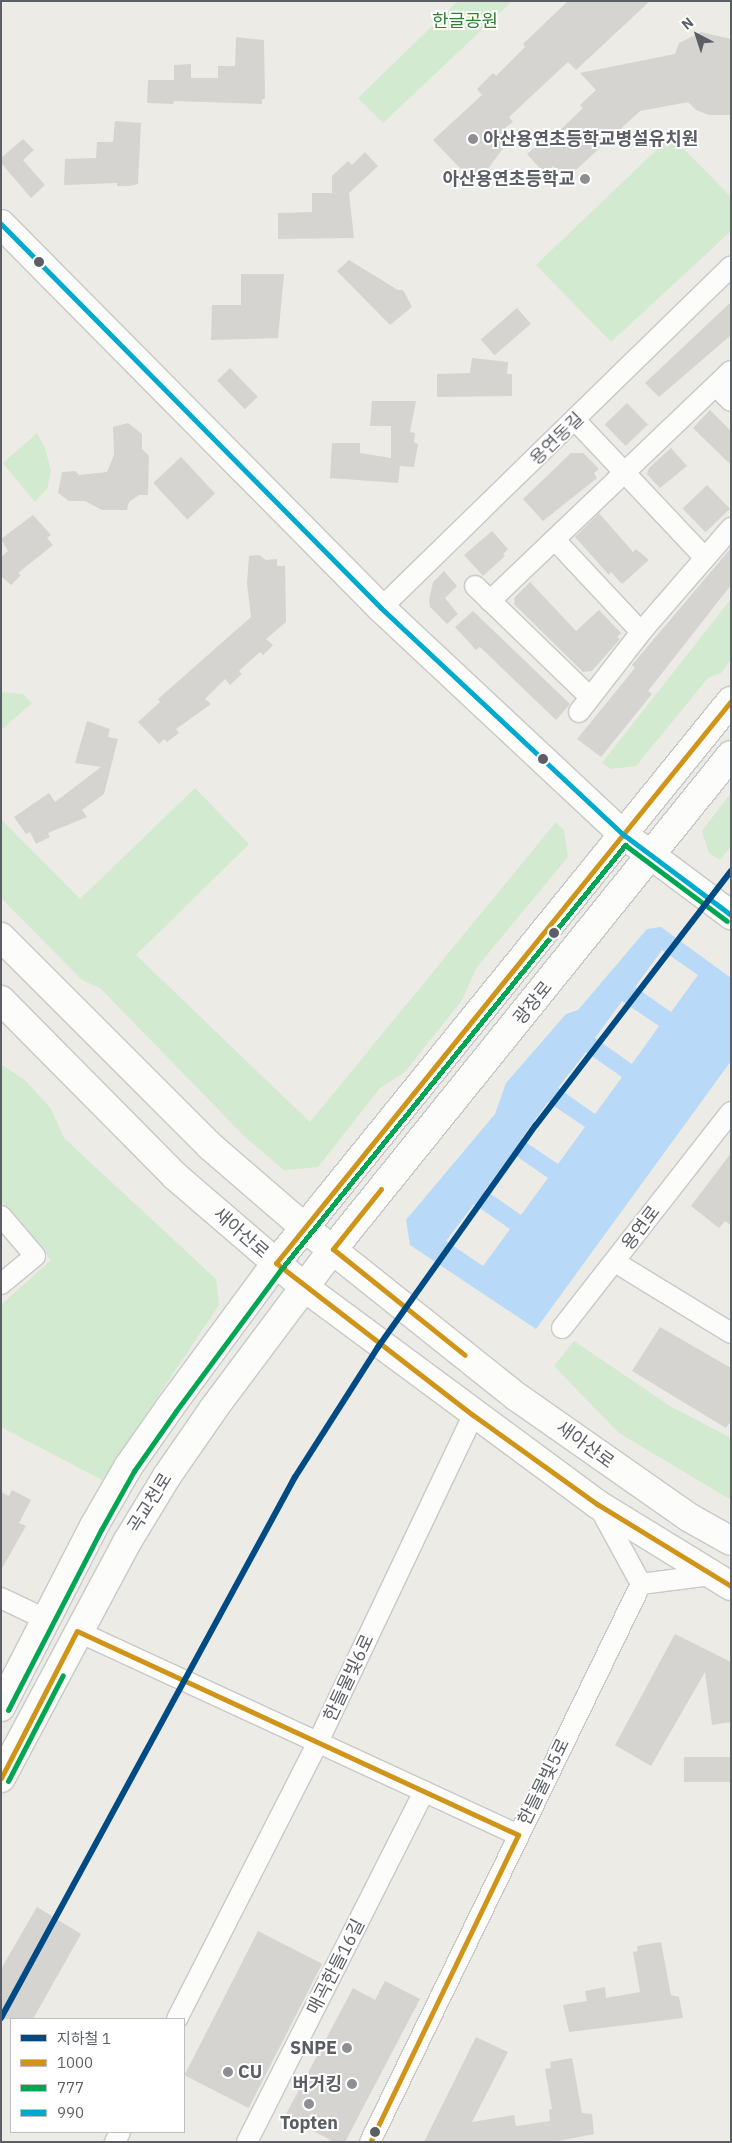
<!DOCTYPE html>
<html>
<head>
<meta charset="utf-8">
<style>
	body { margin:0 }
	#map { position:relative; width:732px; height:2143px; overflow:hidden; background:#ecebe5; font-family:"IBM Plex Sans","Noto Sans KR",sans-serif }
	div>[style] { position:absolute }
	[style*='--x'] { left:calc(var(--x)*1px); top:calc(var(--y)*1px); width:calc(var(--w)*1px); rotate:calc(var(--a)*1deg) }
	.green>* { inset:0; background:#d2ead0 }
	.water>* { inset:0; background:#b8d9f7 }
	.building>* { inset:0; background:#d5d4d0; transform-origin:0 0 }
	.roads { filter:drop-shadow(1px 0 #c8c9c8) drop-shadow(-1px 0 #c8c9c8) drop-shadow(0 1px #c8c9c8) drop-shadow(0 -1px #c8c9c8) }
	.street>* { height:20px; margin:-10px; padding:0 10px; transform-origin:10px; border-radius:10px; background:#fcfcfb }
	.secondary>* { height:28px; margin:-14px; padding:0 14px; transform-origin:14px; border-radius:14px; background:#fcfcfb }
	.bus-1>* { height:5px; margin:-2.5px; padding:0 2.5px; transform-origin:2.5px; border-radius:2.5px; background:#d09419 }
	.bus-2>* { height:5px; margin:-2.5px; padding:0 2.5px; transform-origin:2.5px; border-radius:2.5px; background:#00a651 }
	.bus-3>* { height:5px; margin:-2.5px; padding:0 2.5px; transform-origin:2.5px; border-radius:2.5px; background:#00a9ce }
	.metro-1>* { height:6px; margin:-3px; padding:0 3px; transform-origin:3px; border-radius:3px; background:#004a85 }
	.dots>* { width:14px; height:14px; translate:-50% -50%; box-sizing:border-box; border:2px solid #fff; border-radius:50% }
	span { translate:-50% -50%; white-space:nowrap; text-align:center; line-height:1.15; -webkit-text-stroke:4px #fff; paint-order:stroke }
	.park-label { font-size:18px; color:#2b8334 }
	.poi-label { font-size:18px; color:#5b5e65; font-weight:700 }
	.left { translate:0 -50%; text-align:left }
	.right { translate:-100% -50%; text-align:right }
	.street-label { font-size:18px; color:#5b5e65 }
	.frame { position:absolute; inset:0; border:2px solid #5b5e65; pointer-events:none }
	.legend { position:absolute; left:10px; top:2018px; width:175px; height:115px; box-sizing:border-box; background:#fff; border:1px solid #bdbfc1; margin:0; padding:6px 9px; list-style:none; font-size:15px; color:#5b5e65 }
	.legend li { display:flex; align-items:center; gap:10px; height:25px }
	.legend b { width:25px; border:1px solid #bdbfc1 }
	.north { position:absolute; left:672px; top:10px; width:50px; height:50px; -webkit-text-stroke:4px #fff; paint-order:stroke; rotate:320deg; font-size:14px; font-weight:700; line-height:20px; text-align:center; color:#5b5e65 }
	.north::after { content:''; display:block; margin:auto; width:18px; height:22px; background:#5b5e65; clip-path:polygon(50% 0,100% 100%,50% 72%,0 100%) }
</style>
</head>
<body>
<div id="map">
	<div class="green">
		<i style="clip-path:polygon(458px 1px,512px 1px,383px 123px,358px 98px)"></i>
		<i style="clip-path:polygon(671px 136px,731px 197px,731px 231px,611px 342px,536px 265px)"></i>
		<i style="clip-path:polygon(37px 433px,45px 448px,51px 471px,47px 489px,35px 502px,3px 463px)"></i>
		<i style="clip-path:polygon(731px 599px,731px 660px,721px 673px,708px 678px,636px 766px,611px 769px,602px 763px)"></i>
		<i style="clip-path:polygon(1px 692px,23px 694px,32px 703px,1px 730px)"></i>
		<i style="clip-path:polygon(195px 788px,249px 844px,136px 955px,310px 1122px,556px 822px,564px 830px,568px 857px,477px 967px,462px 1000px,405px 1072px,380px 1088px,318px 1167px,284px 1170px,247px 1139px,100px 988px,82px 980px,1px 898px,1px 819px,80px 899px)"></i>
		<i style="clip-path:polygon(731px 793px,731px 846px,720px 860px,709px 853px,702px 831px)"></i>
		<i style="clip-path:polygon(1px 1064px,26px 1081px,51px 1109px,64px 1138px,216px 1279px,219px 1305px,102px 1480px,1px 1427px,1px 1305px,51px 1260px,1px 1201px)"></i>
		<i style="clip-path:polygon(574px 1341px,670px 1406px,731px 1438px,731px 1500px,619px 1433px,554px 1366px)"></i>
	</div>
	<div class="water">
		<i style="clip-path:polygon(evenodd,661px 927px,731px 978px,731px 1061px,536px 1329px,410px 1245px,406px 1220px,495px 1114px,506px 1083px,566px 1014px,578px 1010px,647px 929px,661px 927px,662px 950px,698px 975px,671px 1012px,635px 987px,662px 950px,661px 927px,622px 1001px,659px 1026px,632px 1064px,595px 1038px,622px 1001px,661px 927px,586px 1052px,622px 1077px,595px 1114px,558px 1088px,586px 1052px,661px 927px,548px 1102px,585px 1127px,558px 1164px,521px 1139px,548px 1102px,661px 927px,512px 1153px,548px 1178px,521px 1215px,485px 1190px,512px 1153px,661px 927px,474px 1204px,510px 1229px,483px 1266px,446px 1241px,474px 1204px)"></i>
	</div>
	<div class="building">
		<i style="clip-path:polygon(568px 1px,650px 1px,576px 70px,568px 62px,509px 117px,513px 122px,505px 128px,512px 136px,479px 181px,459px 167px,433px 140px,482px 95px,477px 89px,493px 73px,496px 76px,525px 47px,523px 44px)"></i>
		<i style="clip-path:polygon(701px 32px,731px 39px,731px 115px,709px 115px,696px 110px,688px 102px,640px 111px,566px 179px,553px 166px,545px 174px,527px 154px,551px 132px,554px 136px,583px 108px,580px 105px,596px 90px,580px 73px,675px 54px,679px 43px)"></i>
		<i style="clip-path:polygon(236px 37px,264px 40px,265px 99px,262px 99px,262px 104px,174px 101px,173px 104px,147px 103px,148px 80px,174px 80px,174px 65px,191px 64px,191px 78px,218px 78px,218px 66px,235px 66px)"></i>
		<i style="clip-path:polygon(115px 121px,141px 123px,138px 184px,129px 186px,117px 186px,117px 183px,64px 185px,65px 159px,96px 158px,97px 142px,113px 142px)"></i>
		<i style="clip-path:polygon(23px 139px,34px 150px,23px 160px,45px 185px,31px 198px,2px 164px,1px 158px)"></i>
		<i style="clip-path:polygon(365px 152px,378px 166px,349px 193px,354px 238px,278px 239px,278px 213px,312px 212px,312px 193px,332px 193px,332px 176px,348px 161px,352px 165px)"></i>
		<i style="clip-path:polygon(349px 260px,398px 290px,403px 290px,412px 307px,390px 325px,337px 271px)"></i>
		<i style="clip-path:polygon(241px 274px,284px 274px,278px 338px,211px 340px,212px 305px,241px 305px)"></i>
		<i style="clip-path:polygon(731px 302px,731px 335px,659px 397px,645px 383px)"></i>
		<i style="left:517px;top:308px;width:21px;height:48px;rotate:49deg"></i>
		<i style="clip-path:polygon(472px 358px,508px 362px,507px 374px,512px 374px,512px 396px,437px 397px,437px 374px,470px 373px)"></i>
		<i style="left:230px;top:368px;width:40px;height:18px;rotate:46deg"></i>
		<i style="clip-path:polygon(372px 401px,416px 401px,410px 432px,415px 433px,414px 442px,418px 444px,414px 467px,400px 466px,398px 483px,330px 478px,332px 443px,360px 443px,360px 453px,391px 458px,391px 426px,370px 426px)"></i>
		<i style="left:627px;top:403px;width:30px;height:31px;rotate:46deg"></i>
		<i style="clip-path:polygon(710px 410px,731px 431px,731px 465px,693px 428px)"></i>
		<i style="clip-path:polygon(128px 423px,142px 434px,142px 449px,149px 456px,148px 495px,139px 495px,129px 502px,127px 510px,102px 510px,85px 501px,69px 501px,58px 493px,62px 472px,75px 471px,79px 475px,107px 472px,114px 455px,113px 427px)"></i>
		<i style="clip-path:polygon(671px 448px,687px 466px,660px 488px,647px 474px,649px 468px)"></i>
		<i style="clip-path:polygon(571px 453px,583px 453px,599px 469px,594px 473px,597px 478px,543px 521px,523px 499px)"></i>
		<i style="left:181px;top:457px;width:50px;height:38px;rotate:47deg"></i>
		<i style="left:707px;top:485px;width:33px;height:34px;rotate:46deg"></i>
		<i style="clip-path:polygon(599px 513px,633px 552px,636px 549px,649px 560px,622px 584px,611px 572px,609px 575px,575px 537px)"></i>
		<i style="clip-path:polygon(33px 515px,51px 535px,47px 538px,53px 545px,18px 573px,21px 575px,11px 585px,1px 576px,1px 557px,8px 551px,1px 539px)"></i>
		<i style="clip-path:polygon(492px 531px,508px 549px,503px 554px,505px 556px,483px 576px,464px 555px)"></i>
		<i style="clip-path:polygon(731px 548px,731px 585px,648px 691px,652px 694px,601px 757px,577px 739px,635px 668px,632px 665px)"></i>
		<i style="clip-path:polygon(259px 555px,266px 560px,277px 559px,277px 566px,285px 566px,286px 622px,266px 639px,273px 645px,263px 655px,260px 652px,239px 671px,242px 674px,230px 685px,225px 679px,205px 699px,211px 704px,176px 729px,179px 733px,167px 742px,164px 739px,159px 744px,138px 722px,160px 702px,158px 699px,251px 617px,247px 583px,249px 556px)"></i>
		<i style="clip-path:polygon(444px 571px,457px 586px,445px 598px,458px 614px,447px 624px,430px 607px,429px 600px,433px 582px)"></i>
		<i style="clip-path:polygon(530px 582px,576px 631px,599px 610px,621px 633px,617px 637px,620px 639px,592px 671px,583px 672px,514px 604px,515px 597px)"></i>
		<i style="clip-path:polygon(473px 611px,570px 704px,556px 720px,480px 647px,476px 650px,455px 627px)"></i>
		<i style="clip-path:polygon(87px 721px,110px 729px,108px 737px,118px 739px,104px 794px,82px 810px,87px 817px,48px 833px,50px 837px,36px 844px,30px 832px,26px 834px,14px 817px,49px 793px,55px 802px,101px 767px,75px 763px)"></i>
		<i style="clip-path:polygon(731px 1153px,731px 1225px,725px 1221px,719px 1228px,691px 1206px)"></i>
		<i style="clip-path:polygon(660px 1327px,731px 1368px,731px 1421px,726px 1428px,632px 1371px)"></i>
		<i style="clip-path:polygon(12px 1490px,31px 1500px,19px 1523px,26px 1526px,1px 1570px,1px 1492px,9px 1496px)"></i>
		<i style="clip-path:polygon(675px 1634px,731px 1662px,731px 1722px,712px 1725px,705px 1672px,651px 1766px,615px 1745px)"></i>
		<i style="left:731px;top:1757px;width:25px;height:47px;rotate:90deg"></i>
		<i style="clip-path:polygon(37px 1907px,81px 1934px,33px 2019px,1px 2019px,1px 1969px)"></i>
		<i style="left:258px;top:1931px;width:72px;height:162px;rotate:27deg"></i>
		<i style="clip-path:polygon(661px 1942px,671px 1995px,679px 1997px,683px 2018px,569px 2032px,563px 2005px,587px 2001px,585px 1991px,605px 1987px,606px 1998px,640px 1992px,633px 1952px,638px 1951px,637px 1946px)"></i>
		<i style="clip-path:polygon(385px 1981px,420px 1999px,345px 2142px,334px 2142px,285px 2116px,353px 1988px,375px 2000px)"></i>
		<i style="clip-path:polygon(476px 2037px,508px 2052px,472px 2122px,514px 2115px,516px 2126px,550px 2121px,549px 2110px,552px 2109px,545px 2069px,551px 2068px,550px 2062px,572px 2058px,582px 2113px,592px 2114px,594px 2134px,554px 2142px,424px 2142px)"></i>
	</div>
	<div class="roads">
		<div class="street">
			<i style="--x:716;--y:386;--w:21;--a:45"></i>
			<i style="--x:576;--y:421;--w:188;--a:46.7"></i>
			<i style="--x:555;--y:540;--w:126;--a:46.9"></i>
			<i style="--x:475;--y:586;--w:160;--a:44"></i>
			<i style="--x:490;--y:601;--w:333;--a:-43.7"></i>
			<i style="--x:381;--y:608;--w:489;--a:-44.3"></i>
			<i style="--x:579;--y:712;--w:101;--a:-52.2"></i>
			<i style="--x:641;--y:632;--w:138;--a:-49.1"></i>
			<i style="--x:1;--y:1216;--w:52;--a:49.6"></i>
			<i style="--x:35;--y:1256;--w:44;--a:140.5"></i>
			<i style="--x:615;--y:1262;--w:136;--a:31.5"></i>
			<i style="--x:562;--y:1328;--w:274;--a:-52"></i>
			<i style="--x:598;--y:1505;--w:90;--a:61.4"></i>
			<i style="--x:641;--y:1584;--w:70;--a:-7.4"></i>
			<i style="--x:1;--y:1598;--w:49;--a:25.5"></i>
			<i style="--x:77;--y:1631;--w:486;--a:24.8"></i>
			<i style="--x:177;--y:2019;--w:311;--a:-63"></i>
			<i style="--x:318;--y:1742;--w:362;--a:-64.6"></i>
			<i style="--x:115;--y:2142;--w:11;--a:-63"></i>
			<i style="--x:247;--y:2142;--w:393;--a:-63.2"></i>
			<i style="--x:370;--y:2142;--w:620;--a:-64.1"></i>
		</div>
		<div class="secondary">
			<i style="--x:1;--y:224;--w:540;--a:45.3"></i>
			<i style="--x:381;--y:608;--w:333;--a:43.1"></i>
			<i style="--x:624;--y:835;--w:134;--a:36.8"></i>
			<i style="--x:1;--y:937;--w:296;--a:45"></i>
			<i style="--x:210;--y:1146;--w:125;--a:40.8"></i>
			<i style="--x:305;--y:1228;--w:271;--a:38.6"></i>
			<i style="--x:517;--y:1397;--w:211;--a:35"></i>
			<i style="--x:690;--y:1518;--w:47;--a:29.3"></i>
			<i style="--x:1;--y:1000;--w:247;--a:45.3"></i>
			<i style="--x:175;--y:1176;--w:170;--a:40.7"></i>
			<i style="--x:304;--y:1287;--w:365;--a:36.5"></i>
			<i style="--x:597;--y:1504;--w:157;--a:31.5"></i>
			<i style="--x:1;--y:1707;--w:203;--a:-62.8"></i>
			<i style="--x:94;--y:1526;--w:68;--a:-60"></i>
			<i style="--x:128;--y:1467;--w:73;--a:-55"></i>
			<i style="--x:170;--y:1407;--w:179;--a:-53.6"></i>
			<i style="--x:276;--y:1263;--w:723;--a:-51.01"></i>
			<i style="--x:1;--y:1778;--w:268;--a:-61.9"></i>
			<i style="--x:127;--y:1542;--w:77;--a:-58.8"></i>
			<i style="--x:167;--y:1476;--w:83;--a:-55.3"></i>
			<i style="--x:214;--y:1408;--w:199;--a:-53.2"></i>
			<i style="--x:333;--y:1249;--w:634;--a:-51.14"></i>
		</div>
	</div>
	<div class="bus-1">
		<i style="--x:731;--y:701;--w:723;--a:128.99"></i>
		<i style="--x:276;--y:1263;--w:249;--a:37.7"></i>
		<i style="--x:473;--y:1415;--w:153;--a:35.7"></i>
		<i style="--x:597;--y:1504;--w:157;--a:31.5"></i>
		<i style="--x:381;--y:1189;--w:77;--a:128.7"></i>
		<i style="--x:333;--y:1249;--w:169;--a:38.8"></i>
		<i style="--x:1;--y:1778;--w:165;--a:-62.7"></i>
		<i style="--x:77;--y:1631;--w:486;--a:24.8"></i>
		<i style="--x:518;--y:1835;--w:341;--a:115.7"></i>
	</div>
	<div class="bus-2">
		<i style="--x:8;--y:1710;--w:203;--a:-62.7"></i>
		<i style="--x:101;--y:1530;--w:68;--a:-60.8"></i>
		<i style="--x:134;--y:1471;--w:73;--a:-55"></i>
		<i style="--x:176;--y:1411;--w:178;--a:-53.5"></i>
		<i style="--x:282;--y:1268;--w:545;--a:-50.96"></i>
		<i style="--x:625;--y:845;--w:127;--a:36.7"></i>
		<i style="--x:8;--y:1781;--w:119;--a:-62.6"></i>
	</div>
	<div class="bus-3">
		<i style="--x:1;--y:224;--w:540;--a:45.3"></i>
		<i style="--x:381;--y:608;--w:333;--a:43.1"></i>
		<i style="--x:624;--y:835;--w:134;--a:36.8"></i>
	</div>
	<div class="metro-1">
		<i style="--x:1;--y:2018;--w:616;--a:-61.48"></i>
		<i style="--x:295;--y:1477;--w:154;--a:-57.4"></i>
		<i style="--x:378;--y:1347;--w:272;--a:-54.6"></i>
		<i style="--x:536;--y:1125;--w:320;--a:-52.5"></i>
	</div>
	<div class="dots">
		<i style="left:473px;top:139px;background:#8e8f92"></i>
		<i style="left:585px;top:179px;background:#8e8f92"></i>
		<i style="left:39px;top:262px;background:#5b5e65"></i>
		<i style="left:543px;top:759px;background:#5b5e65"></i>
		<i style="left:554px;top:933px;background:#5b5e65"></i>
		<i style="left:347px;top:2048px;background:#8e8f92"></i>
		<i style="left:228px;top:2072px;background:#8e8f92"></i>
		<i style="left:352px;top:2084px;background:#8e8f92"></i>
		<i style="left:309px;top:2104px;background:#8e8f92"></i>
		<i style="left:375px;top:2132px;background:#5b5e65"></i>
	</div>
	<div class="park-label">
		<span style="left:465px;top:21px">한글공원</span>
	</div>
	<div class="poi-label">
		<span class="left" style="left:483px;top:139px">아산용연초등학교병설유치원</span>
		<span class="right" style="left:575px;top:179px">아산용연초등학교</span>
		<span class="right" style="left:337px;top:2048px">SNPE</span>
		<span class="left" style="left:238px;top:2072px">CU</span>
		<span class="right" style="left:342px;top:2084px">버거킹</span>
		<span style="left:309px;top:2123px">Topten</span>
	</div>
	<div class="street-label">
		<span style="left:557px;top:439px;rotate:-44deg">용연동길</span>
		<span style="left:533px;top:1003px;rotate:-51deg">광장로</span>
		<span style="left:641px;top:1228px;rotate:-53deg">용연로</span>
		<span style="left:241px;top:1233px;rotate:41deg">새아산로</span>
		<span style="left:585px;top:1445px;rotate:36deg">새아산로</span>
		<span style="left:150px;top:1503px;rotate:-58deg">곡교천로</span>
		<span style="left:349px;top:1678px;rotate:-65deg">한들물빛6로</span>
		<span style="left:544px;top:1782px;rotate:-64deg">한들물빛5로</span>
		<span style="left:336px;top:1967px;rotate:-63deg">매곡한들16길</span>
	</div>
	<div class="frame"></div>
	<ul class="legend">
	<li><b style="height:6px;background:#004a85"></b>지하철 1</li>
	<li><b style="height:6px;background:#d09419"></b>1000</li>
	<li><b style="height:6px;background:#00a651"></b>777</li>
	<li><b style="height:6px;background:#00a9ce"></b>990</li>
	</ul>
	<div class="north">N</div>
</div>
</body>
</html>
